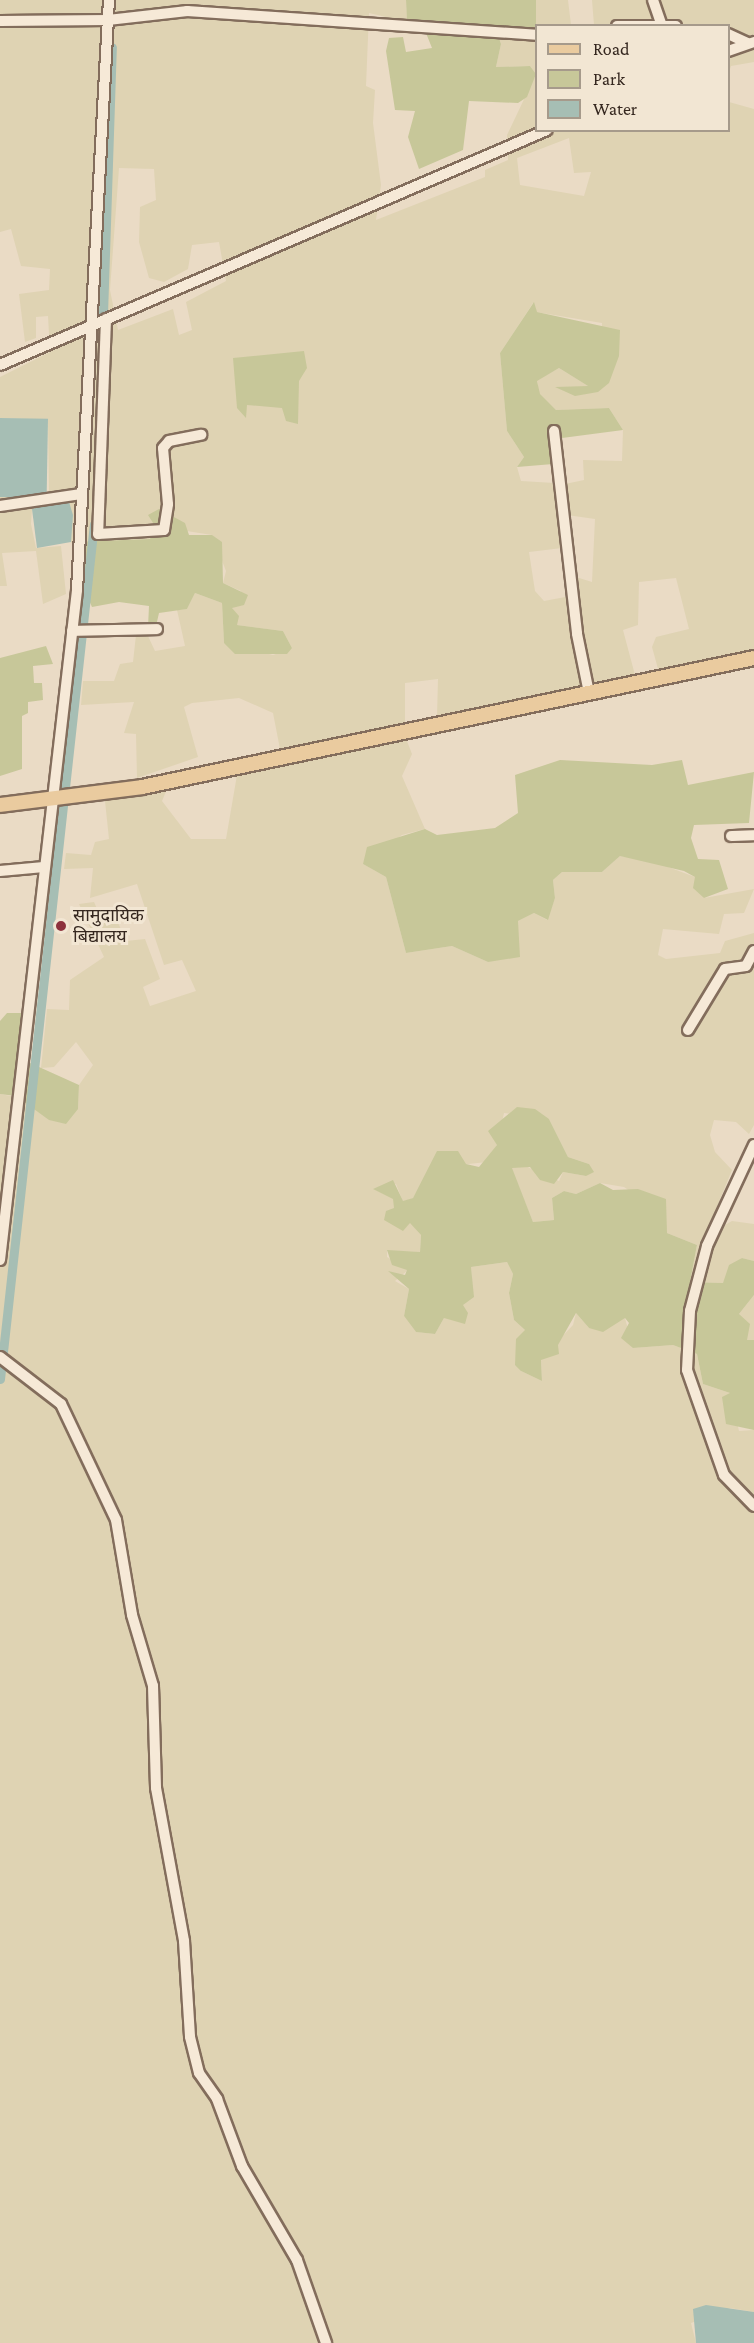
<!DOCTYPE html>
<html>
<head>
<meta charset="utf-8">
<style>
	body { margin:0 }
	#map { position:relative; width:754px; height:2343px; overflow:hidden; background:#eadbc5; font-family:"Crimson Pro","Noto Sans Devanagari",serif }
	div>[style] { position:absolute }
	[style*='--x'] { left:calc(var(--x)*1px); top:calc(var(--y)*1px); width:calc(var(--w)*1px); rotate:calc(var(--a)*1deg) }
	.farmland>* { inset:0; background:#dfd3b3 }
	.green>* { inset:0; background:#c7c799 }
	.water>* { inset:0; background:#a6beb4; transform-origin:0 0 }
	.canal>* { height:9px; margin:-4.5px; padding:0 4.5px; transform-origin:4.5px; border-radius:4.5px; background:#a6beb4 }
	.roads { filter:drop-shadow(2px 0 #836d5c) drop-shadow(-2px 0 #836d5c) drop-shadow(0 2px #836d5c) drop-shadow(0 -2px #836d5c) }
	.minor>* { height:10px; margin:-5px; padding:0 5px; transform-origin:5px; border-radius:5px; background:#f6e9d7 }
	.major>* { height:14px; margin:-7px; padding:0 7px; transform-origin:7px; border-radius:7px; background:#eacb9f }
	.dots>* { width:16px; height:16px; translate:-50% -50%; box-sizing:border-box; border:3px solid #f2e6d3; border-radius:50% }
	span { translate:-50% -50%; white-space:nowrap; text-align:center; line-height:1.15; -webkit-text-stroke:6px #f2e6d3; paint-order:stroke }
	.poi-label { font-size:18px; color:#35271f }
	.left { translate:0 -50%; text-align:left }
	.legend { position:absolute; left:535px; top:24px; width:195px; height:108px; box-sizing:border-box; background:#f2e6d3; border:2px solid #a69a8b; margin:0; padding:8px 10px; list-style:none; font-size:18px; color:#35271f }
	.legend li { display:flex; align-items:center; gap:12px; height:30px }
	.legend b { width:30px; border:2px solid #a69a8b }
</style>
</head>
<body>
<div id="map">
	<div class="farmland">
		<i style="clip-path:polygon(evenodd,0 0,406px 0,407px 22px,369px 13px,366px 86px,375px 90px,373px 123px,381px 185px,376px 220px,485px 177px,485px 170px,508px 160px,507px 135px,536px 74px,530px 66px,496px 67px,501px 44px,496px 28px,536px 29px,536px 0,568px 0,571px 25px,536px 26px,536px 130px,728px 130px,729px 102px,754px 109px,754px 666px,663px 687px,652px 647px,656px 637px,689px 629px,676px 578px,639px 582px,638px 625px,623px 630px,635px 675px,437px 716px,438px 679px,405px 683px,405px 736px,412px 754px,402px 776px,425px 829px,402px 835px,363px 864px,386px 877px,406px 953px,452px 946px,488px 962px,518px 921px,534px 913px,547px 920px,555px 898px,553px 880px,562px 872px,602px 872px,620px 856px,644px 858px,695px 877px,704px 898px,754px 889px,744px 913px,724px 914px,719px 934px,663px 929px,658px 955px,666px 959px,720px 953px,725px 941px,754px 933px,754px 1125px,749px 1134px,736px 1122px,714px 1120px,710px 1135px,715px 1152px,732px 1170px,705px 1236px,732px 1221px,754px 1224px,754px 1261px,742px 1258px,723px 1283px,690px 1282px,697px 1245px,667px 1233px,663px 1214px,624px 1187px,600px 1183px,576px 1194px,564px 1191px,552px 1198px,554px 1220px,533px 1222px,511px 1168px,521px 1164px,559px 1181px,563px 1172px,586px 1176px,589px 1164px,568px 1157px,549px 1119px,504px 1113px,497px 1145px,487px 1162px,431px 1168px,413px 1198px,403px 1202px,396px 1184px,374px 1189px,393px 1198px,407px 1226px,410px 1222px,421px 1235px,420px 1252px,387px 1251px,387px 1257px,408px 1270px,395px 1281px,409px 1289px,404px 1316px,416px 1332px,435px 1334px,444px 1318px,462px 1304px,472px 1286px,471px 1267px,507px 1262px,513px 1274px,509px 1293px,514px 1320px,525px 1330px,521px 1371px,542px 1381px,541px 1359px,573px 1325px,576px 1313px,589px 1328px,625px 1318px,633px 1348px,673px 1345px,697px 1354px,703px 1384px,730px 1393px,739px 1431px,754px 1430px,754px 2312px,730px 2308px,691px 2323px,696px 2343px,0 2343px,0 1094px,78px 1109px,79px 1085px,93px 1065px,76px 1042px,54px 1067px,41px 1068px,47px 1009px,69px 1010px,70px 980px,104px 957px,79px 904px,94px 902px,103px 922px,116px 918px,126px 941px,145px 939px,160px 979px,143px 987px,150px 1006px,196px 991px,182px 960px,164px 965px,137px 884px,90px 898px,93px 868px,64px 869px,66px 853px,91px 855px,95px 842px,109px 839px,105px 801px,167px 789px,162px 801px,191px 839px,226px 839px,237px 775px,280px 749px,273px 713px,239px 698px,192px 703px,184px 707px,198px 757px,137px 778px,136px 734px,124px 733px,134px 702px,81px 705px,83px 681px,114px 681px,120px 664px,133px 662px,136px 635px,147px 634px,155px 651px,185px 646px,177px 610px,187px 609px,195px 593px,222px 603px,224px 643px,273px 655px,292px 648px,283px 631px,237px 625px,232px 608px,241px 591px,223px 583px,226px 571px,212px 535px,155px 526px,151px 539px,71px 542px,69px 502px,32px 509px,31px 524px,36px 548px,61px 546px,66px 594px,43px 604px,36px 551px,2px 553px,7px 586px,0 586px,0 497px,49px 494px,48px 420px,0 418px,0 377px,50px 352px,48px 316px,36px 317px,36px 338px,25px 342px,19px 294px,49px 290px,50px 269px,21px 266px,11px 229px,0 232px,0 0,569px 138px,574px 173px,591px 172px,584px 196px,520px 185px,517px 158px,569px 138px,0 0,119px 168px,154px 169px,156px 200px,140px 207px,139px 242px,149px 278px,164px 282px,188px 269px,192px 245px,219px 242px,226px 281px,186px 302px,192px 330px,179px 335px,173px 309px,118px 330px,110px 290px,119px 168px,0 0,533px 303px,536px 312px,602px 323px,598px 392px,559px 368px,537px 380px,539px 394px,556px 410px,609px 408px,623px 430px,622px 461px,583px 460px,584px 480px,565px 484px,567px 515px,595px 519px,592px 582px,576px 577px,576px 595px,544px 601px,535px 591px,529px 552px,562px 548px,554px 483px,521px 481px,517px 467px,524px 457px,507px 431px,500px 353px,533px 303px)"></i>
		<i style="clip-path:polygon(592px 0,754px 0,754px 62px,731px 66px,729px 72px,728px 26px,594px 25px)"></i>
		<i style="clip-path:polygon(754px 1295px,754px 1340px,747px 1340px,739px 1314px)"></i>
	</div>
	<div class="green">
		<i style="clip-path:polygon(406px 0,536px 0,536px 29px,496px 29px,501px 44px,496px 67px,530px 66px,536px 74px,527px 97px,518px 103px,469px 101px,463px 150px,419px 169px,408px 137px,415px 111px,395px 110px,386px 51px,389px 38px,403px 37px,406px 52px,432px 48px,422px 23px,407px 22px)"></i>
		<i style="clip-path:polygon(534px 302px,537px 312px,620px 330px,619px 356px,609px 383px,598px 392px,575px 396px,555px 387px,588px 386px,559px 368px,537px 381px,540px 394px,556px 410px,609px 408px,623px 430px,562px 438px,559px 430px,553px 464px,517px 467px,524px 457px,507px 431px,500px 353px)"></i>
		<i style="clip-path:polygon(304px 351px,307px 368px,299px 381px,298px 424px,286px 421px,282px 408px,247px 405px,246px 418px,237px 408px,233px 358px)"></i>
		<i style="clip-path:polygon(159px 509px,185px 523px,189px 535px,212px 535px,222px 542px,223px 583px,248px 595px,244px 605px,232px 608px,239px 616px,237px 625px,283px 631px,292px 648px,287px 654px,235px 654px,224px 643px,222px 603px,195px 593px,187px 609px,159px 613px,156px 626px,148px 627px,149px 606px,119px 602px,92px 607px,82px 584px,78px 545px,71px 542px,150px 539px,155px 526px,148px 515px)"></i>
		<i style="clip-path:polygon(46px 646px,53px 664px,33px 666px,34px 683px,42px 683px,43px 700px,28px 702px,28px 713px,22px 716px,22px 769px,0 776px,0 658px)"></i>
		<i style="clip-path:polygon(560px 760px,652px 765px,682px 760px,688px 785px,754px 772px,749px 823px,694px 825px,691px 838px,698px 859px,719px 860px,728px 889px,704px 898px,693px 888px,695px 877px,684px 871px,620px 856px,602px 872px,562px 872px,553px 880px,555px 898px,548px 920px,534px 913px,518px 921px,520px 957px,488px 962px,452px 946px,406px 953px,386px 877px,363px 864px,367px 847px,425px 829px,437px 835px,495px 828px,518px 813px,515px 775px)"></i>
		<i style="clip-path:polygon(7px 1013px,27px 1013px,19px 1058px,79px 1085px,78px 1109px,66px 1124px,49px 1120px,16px 1096px,0 1094px,0 1021px)"></i>
		<i style="clip-path:polygon(517px 1107px,535px 1109px,549px 1119px,568px 1157px,589px 1164px,594px 1172px,586px 1176px,563px 1172px,554px 1184px,540px 1180px,530px 1167px,512px 1168px,533px 1222px,554px 1220px,552px 1198px,564px 1191px,576px 1194px,600px 1183px,613px 1190px,638px 1189px,666px 1199px,667px 1233px,697px 1245px,690px 1282px,723px 1283px,729px 1265px,742px 1258px,754px 1261px,754px 1295px,739px 1314px,750px 1324px,747px 1340px,754px 1340px,754px 1430px,726px 1424px,722px 1397px,730px 1393px,703px 1384px,697px 1354px,673px 1345px,633px 1348px,621px 1338px,629px 1323px,625px 1318px,603px 1332px,589px 1328px,576px 1313px,558px 1345px,559px 1354px,541px 1360px,542px 1381px,521px 1371px,515px 1365px,516px 1339px,525px 1330px,514px 1320px,509px 1293px,513px 1274px,507px 1262px,471px 1267px,474px 1297px,463px 1305px,468px 1313px,465px 1324px,444px 1318px,435px 1334px,416px 1332px,404px 1316px,409px 1289px,388px 1271px,405px 1275px,407px 1270px,392px 1265px,387px 1250px,420px 1252px,421px 1235px,410px 1223px,403px 1231px,384px 1220px,386px 1211px,394px 1208px,393px 1199px,373px 1189px,393px 1180px,403px 1201px,413px 1198px,437px 1151px,458px 1151px,466px 1164px,479px 1167px,497px 1145px,488px 1131px)"></i>
	</div>
	<div class="water">
		<i style="left:0;top:418px;width:48px;height:79px;rotate:1deg"></i>
		<i style="clip-path:polygon(62px 500px,69px 502px,73px 515px,71px 542px,37px 548px,32px 509px)"></i>
		<i style="clip-path:polygon(706px 2305px,754px 2312px,754px 2343px,696px 2343px,693px 2309px)"></i>
	</div>
	<div class="canal">
		<i style="--x:103;--y:314;--w:267;--a:-88.1"></i>
		<i style="--x:0;--y:1379;--w:860;--a:-83.73"></i>
	</div>
	<div class="roads">
		<div class="minor">
			<i style="--x:653;--y:0;--w:24;--a:71"></i>
			<i style="--x:0;--y:21;--w:108;--a:-0.5"></i>
			<i style="--x:108;--y:20;--w:80;--a:-6.5"></i>
			<i style="--x:187;--y:11;--w:350;--a:3.9"></i>
			<i style="--x:617;--y:26;--w:59;--a:0"></i>
			<i style="--x:728;--y:34;--w:21;--a:25"></i>
			<i style="--x:728;--y:51;--w:28;--a:-19"></i>
			<i style="--x:106;--y:319;--w:215;--a:92.1"></i>
			<i style="--x:98;--y:534;--w:66;--a:-3.5"></i>
			<i style="--x:164;--y:530;--w:26;--a:-81"></i>
			<i style="--x:168;--y:504;--w:56;--a:-95.1"></i>
			<i style="--x:163;--y:448;--w:9;--a:-49"></i>
			<i style="--x:169;--y:441;--w:33;--a:-11"></i>
			<i style="--x:0;--y:365;--w:595;--a:-23.25"></i>
			<i style="--x:554;--y:431;--w:204;--a:83.5"></i>
			<i style="--x:577;--y:634;--w:60;--a:78.5"></i>
			<i style="--x:0;--y:506;--w:82;--a:-8.4"></i>
			<i style="--x:72;--y:631;--w:85;--a:-1.3"></i>
			<i style="--x:731;--y:836;--w:23;--a:-2"></i>
			<i style="--x:0;--y:871;--w:44;--a:-5.2"></i>
			<i style="--x:688;--y:1030;--w:71;--a:-58.8"></i>
			<i style="--x:725;--y:969;--w:21;--a:-8"></i>
			<i style="--x:746;--y:966;--w:17;--a:-62"></i>
			<i style="--x:754;--y:1145;--w:111;--a:115"></i>
			<i style="--x:707;--y:1246;--w:67;--a:104.7"></i>
			<i style="--x:690;--y:1311;--w:59;--a:92.9"></i>
			<i style="--x:687;--y:1370;--w:111;--a:70.6"></i>
			<i style="--x:724;--y:1475;--w:43;--a:45.9"></i>
			<i style="--x:0;--y:1260;--w:674;--a:-83.44"></i>
			<i style="--x:77;--y:590;--w:591;--a:-86.9"></i>
			<i style="--x:0;--y:1357;--w:77;--a:37.6"></i>
			<i style="--x:61;--y:1404;--w:128;--a:64.6"></i>
			<i style="--x:116;--y:1520;--w:96;--a:80.4"></i>
			<i style="--x:132;--y:1615;--w:74;--a:73.5"></i>
			<i style="--x:153;--y:1686;--w:102;--a:88.3"></i>
			<i style="--x:156;--y:1788;--w:156;--a:79.6"></i>
			<i style="--x:184;--y:1941;--w:96;--a:86.4"></i>
			<i style="--x:190;--y:2037;--w:37;--a:76"></i>
			<i style="--x:199;--y:2073;--w:32;--a:55"></i>
			<i style="--x:217;--y:2099;--w:72;--a:69.5"></i>
			<i style="--x:242;--y:2166;--w:109;--a:59.7"></i>
			<i style="--x:297;--y:2260;--w:88;--a:70.7"></i>
		</div>
		<div class="major">
			<i style="--x:0;--y:805;--w:143;--a:-7.2"></i>
			<i style="--x:142;--y:787;--w:625;--a:-11.9"></i>
		</div>
	</div>
	<div class="dots">
		<i style="left:61px;top:926px;background:#8d313c"></i>
	</div>
	<div class="poi-label">
		<span class="left" style="left:73px;top:926px">सामुदायिक<br>बिद्यालय</span>
	</div>
	<ul class="legend">
	<li><b style="height:8px;background:#eacb9f"></b>Road</li>
	<li><b style="height:16px;background:#c7c799"></b>Park</li>
	<li><b style="height:16px;background:#a6beb4"></b>Water</li>
	</ul>
</div>
</body>
</html>
